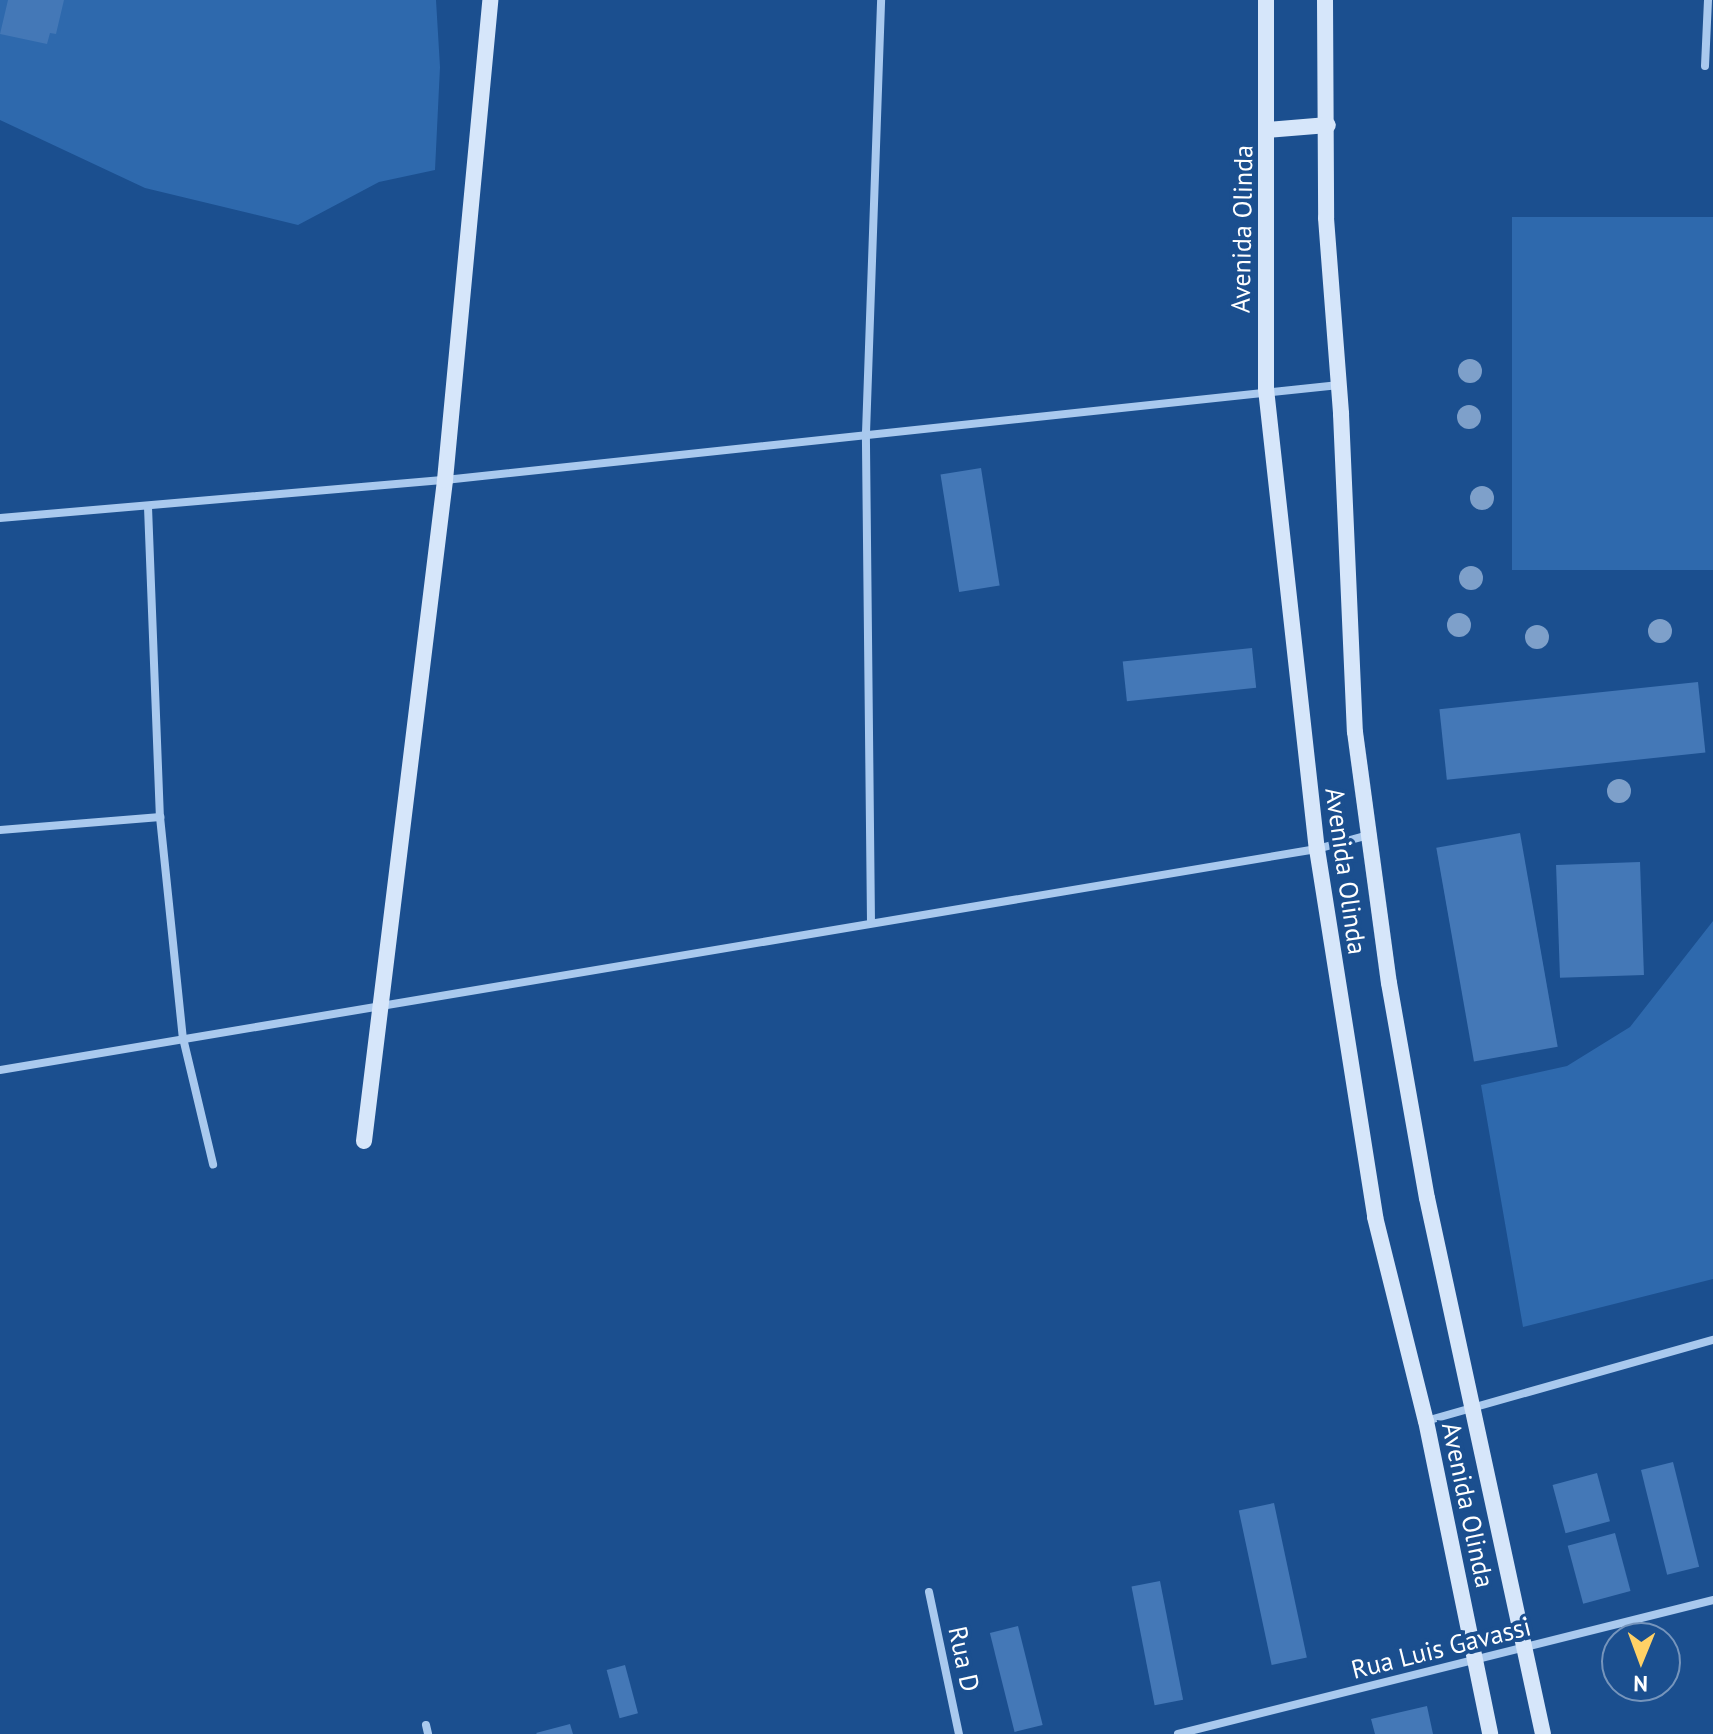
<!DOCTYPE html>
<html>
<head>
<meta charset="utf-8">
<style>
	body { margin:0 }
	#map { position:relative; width:1713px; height:1734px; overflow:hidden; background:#1b4f8f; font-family:"PT Sans",sans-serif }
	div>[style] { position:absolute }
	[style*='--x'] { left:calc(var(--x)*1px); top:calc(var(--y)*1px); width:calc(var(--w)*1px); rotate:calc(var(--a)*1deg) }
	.green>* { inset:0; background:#2e69ad; transform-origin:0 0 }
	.building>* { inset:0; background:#4478b7; transform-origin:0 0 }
	.street>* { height:8px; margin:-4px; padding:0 4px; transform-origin:4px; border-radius:4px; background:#a9c9ee }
	.secondary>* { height:16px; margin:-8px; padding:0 8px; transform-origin:8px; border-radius:8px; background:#d6e6fa }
	.trees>* { width:24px; height:24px; margin:-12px; border-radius:50%; background:#7ea0ca }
	span { translate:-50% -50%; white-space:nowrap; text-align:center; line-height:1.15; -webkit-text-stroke:8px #1b4f8f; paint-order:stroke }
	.street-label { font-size:26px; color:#fff }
	.north { position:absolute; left:1601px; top:1622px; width:80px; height:80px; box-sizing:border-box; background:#1b4f8f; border:2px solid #7695bc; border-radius:50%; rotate:181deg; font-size:22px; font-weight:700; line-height:32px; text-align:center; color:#fff }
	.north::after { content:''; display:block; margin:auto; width:28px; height:36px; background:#ffd166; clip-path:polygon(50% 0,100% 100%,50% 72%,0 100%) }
</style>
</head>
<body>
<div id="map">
	<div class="green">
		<i style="clip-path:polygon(0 0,436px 0,440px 67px,435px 170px,379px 182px,298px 225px,145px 188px,0 120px)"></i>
		<i style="left:1713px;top:217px;width:353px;height:201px;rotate:90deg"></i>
		<i style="clip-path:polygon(1713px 921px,1713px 1279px,1523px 1327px,1481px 1085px,1567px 1066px,1630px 1027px)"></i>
	</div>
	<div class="building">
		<i style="clip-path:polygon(8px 0,64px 0,56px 34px,50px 33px,47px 44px,0 34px)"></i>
		<i style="left:981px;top:468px;width:119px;height:41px;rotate:81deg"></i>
		<i style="left:1252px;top:648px;width:40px;height:130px;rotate:84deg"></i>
		<i style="left:1698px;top:682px;width:71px;height:260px;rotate:84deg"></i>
		<i style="left:1520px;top:833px;width:217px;height:85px;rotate:80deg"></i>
		<i style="left:1640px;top:862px;width:113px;height:84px;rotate:88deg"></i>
		<i style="left:1673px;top:1462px;width:108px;height:33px;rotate:76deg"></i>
		<i style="left:1597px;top:1473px;width:50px;height:46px;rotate:75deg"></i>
		<i style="left:1274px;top:1503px;width:158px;height:36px;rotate:78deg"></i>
		<i style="left:1615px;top:1533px;width:60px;height:49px;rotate:75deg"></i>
		<i style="left:1160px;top:1581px;width:121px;height:29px;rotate:79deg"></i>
		<i style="left:1018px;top:1626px;width:102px;height:29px;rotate:76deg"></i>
		<i style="left:625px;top:1665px;width:50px;height:19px;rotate:75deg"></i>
		<i style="clip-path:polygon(1427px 1706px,1433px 1734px,1375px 1734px,1371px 1719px)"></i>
		<i style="clip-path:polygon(570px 1724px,573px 1734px,537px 1734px,536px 1733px)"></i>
	</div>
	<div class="street">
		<i style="--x:1705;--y:66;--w:66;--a:-87.4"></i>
		<i style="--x:148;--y:507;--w:310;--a:87.8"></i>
		<i style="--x:160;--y:817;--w:222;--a:84.1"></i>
		<i style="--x:183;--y:1038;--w:130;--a:76.6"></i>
		<i style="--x:0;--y:518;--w:447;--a:-4.9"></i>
		<i style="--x:445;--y:480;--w:899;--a:-6.07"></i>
		<i style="--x:0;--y:830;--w:161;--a:-4.6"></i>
		<i style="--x:871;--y:923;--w:490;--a:-90.6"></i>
		<i style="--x:866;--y:433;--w:433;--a:-88"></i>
		<i style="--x:0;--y:1070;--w:1335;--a:-9.53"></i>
		<i style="--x:1317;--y:849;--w:54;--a:-15.1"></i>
		<i style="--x:1426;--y:1421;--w:298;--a:-15.8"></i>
		<i style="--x:929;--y:1592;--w:145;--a:78.1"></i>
		<i style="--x:426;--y:1725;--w:9;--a:77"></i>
		<i style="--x:1178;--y:1734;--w:552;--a:-14.06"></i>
	</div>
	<div class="secondary">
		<i style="--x:1266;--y:0;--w:389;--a:90"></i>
		<i style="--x:1266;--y:389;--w:463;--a:83.7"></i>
		<i style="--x:1317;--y:849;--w:373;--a:81"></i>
		<i style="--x:1375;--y:1217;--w:210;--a:76"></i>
		<i style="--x:1426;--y:1421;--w:319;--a:78.4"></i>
		<i style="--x:1325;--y:0;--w:218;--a:89.7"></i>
		<i style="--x:1326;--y:218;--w:197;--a:85.6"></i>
		<i style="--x:1341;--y:414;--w:318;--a:87.5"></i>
		<i style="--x:1355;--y:732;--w:253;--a:82.3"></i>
		<i style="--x:1389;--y:983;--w:218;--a:80"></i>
		<i style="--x:1427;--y:1198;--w:548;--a:77.79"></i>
		<i style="--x:1267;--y:130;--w:61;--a:-4.7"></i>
		<i style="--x:364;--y:1141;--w:666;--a:-83.01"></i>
		<i style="--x:445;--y:480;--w:482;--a:-84.6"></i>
	</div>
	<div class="trees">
		<i style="left:1470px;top:371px"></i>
		<i style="left:1469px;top:417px"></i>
		<i style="left:1482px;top:498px"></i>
		<i style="left:1471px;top:578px"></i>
		<i style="left:1459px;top:625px"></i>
		<i style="left:1660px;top:631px"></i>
		<i style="left:1537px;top:637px"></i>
		<i style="left:1619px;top:791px"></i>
	</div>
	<div class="street-label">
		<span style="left:1242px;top:229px;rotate:-89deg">Avenida Olinda</span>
		<span style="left:1346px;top:871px;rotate:82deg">Avenida Olinda</span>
		<span style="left:1468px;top:1505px;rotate:78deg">Avenida Olinda</span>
		<span style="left:1441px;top:1648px;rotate:-14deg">Rua Luis Gavassi</span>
		<span style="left:964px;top:1659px;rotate:78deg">Rua D</span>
	</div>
	<div class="north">N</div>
</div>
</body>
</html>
